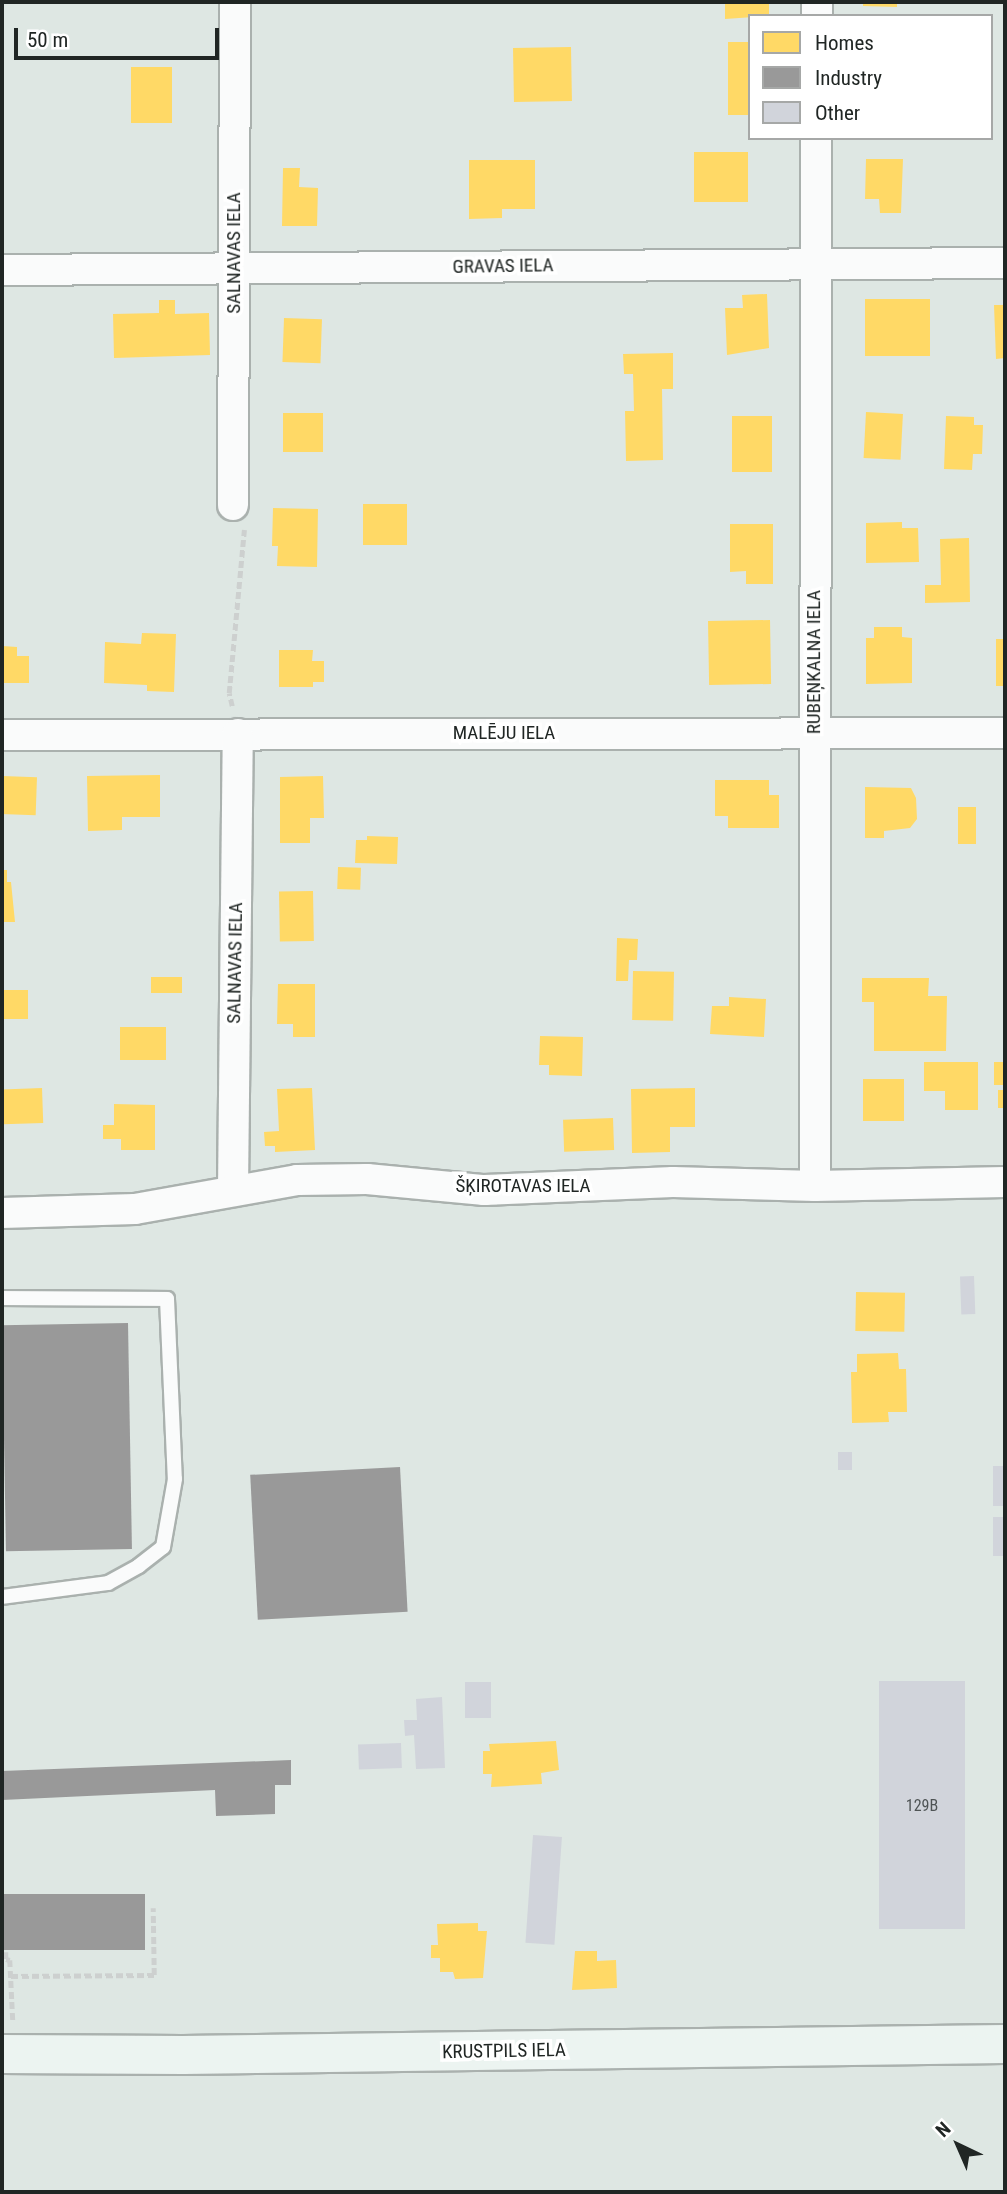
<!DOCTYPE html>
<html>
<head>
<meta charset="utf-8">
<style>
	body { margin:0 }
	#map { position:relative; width:1007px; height:2194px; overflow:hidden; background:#dee7e3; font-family:"Roboto Condensed",sans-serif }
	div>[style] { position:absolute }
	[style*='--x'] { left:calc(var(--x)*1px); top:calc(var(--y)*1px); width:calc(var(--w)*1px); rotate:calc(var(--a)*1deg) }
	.homes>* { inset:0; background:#ffd966; transform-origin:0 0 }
	.industry>* { inset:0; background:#999; transform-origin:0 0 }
	.building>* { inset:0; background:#d1d4db; transform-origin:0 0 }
	.path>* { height:4.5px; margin-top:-2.25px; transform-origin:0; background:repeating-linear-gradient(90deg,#cdd0cf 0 7px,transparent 0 10.5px) }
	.roads { filter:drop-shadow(2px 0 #aab1ae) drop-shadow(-2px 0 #aab1ae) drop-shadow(0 2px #aab1ae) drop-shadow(0 -2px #aab1ae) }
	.lane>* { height:14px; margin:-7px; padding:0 7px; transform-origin:7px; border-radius:7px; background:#fafbfb }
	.street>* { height:30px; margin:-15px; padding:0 15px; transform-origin:15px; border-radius:15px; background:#fafbfb }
	.secondary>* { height:38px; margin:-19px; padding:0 19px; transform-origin:19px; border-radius:19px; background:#ecf4f1 }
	span { translate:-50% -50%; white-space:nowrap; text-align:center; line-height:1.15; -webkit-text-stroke:7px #fff; paint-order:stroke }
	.number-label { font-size:16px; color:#4f5455 }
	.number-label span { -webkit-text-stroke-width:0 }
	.street-label { font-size:19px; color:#202624 }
	.frame { position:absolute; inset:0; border:4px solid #202624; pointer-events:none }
	.legend { position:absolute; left:748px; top:14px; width:245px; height:126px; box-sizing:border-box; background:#fff; border:2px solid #a6a8a7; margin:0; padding:9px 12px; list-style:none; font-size:21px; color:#202624 }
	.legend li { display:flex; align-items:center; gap:14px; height:35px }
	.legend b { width:35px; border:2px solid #a6a8a7 }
	.north { position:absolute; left:923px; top:2110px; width:70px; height:70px; -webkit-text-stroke:5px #fff; paint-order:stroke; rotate:316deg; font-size:19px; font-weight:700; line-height:28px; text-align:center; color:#202624 }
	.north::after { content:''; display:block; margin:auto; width:24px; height:32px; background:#202624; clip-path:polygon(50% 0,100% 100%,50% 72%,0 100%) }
	.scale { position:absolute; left:14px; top:28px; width:205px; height:32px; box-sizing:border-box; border:4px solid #202624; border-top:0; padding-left:9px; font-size:21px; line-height:24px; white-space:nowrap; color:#202624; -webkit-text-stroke:5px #fff; paint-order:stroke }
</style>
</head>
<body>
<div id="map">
	<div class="homes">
		<i style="clip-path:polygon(725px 2px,769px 2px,769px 16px,725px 19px)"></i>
		<i style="clip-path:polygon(863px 2px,897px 2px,897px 7px,863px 6px)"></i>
		<i style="left:728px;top:42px;width:22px;height:73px"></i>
		<i style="left:571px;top:47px;width:54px;height:58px;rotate:89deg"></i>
		<i style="left:172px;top:67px;width:56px;height:41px;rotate:90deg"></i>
		<i style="left:694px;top:152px;width:54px;height:50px"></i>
		<i style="clip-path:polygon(866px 159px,903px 159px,901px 213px,880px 213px,879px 199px,865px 199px)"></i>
		<i style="clip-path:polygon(469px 160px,535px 160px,535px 209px,502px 209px,502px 218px,469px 219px)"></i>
		<i style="clip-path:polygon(283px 168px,300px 168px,299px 187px,318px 188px,317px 226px,282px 226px)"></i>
		<i style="clip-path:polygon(767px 294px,769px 348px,727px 355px,725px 308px,743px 308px,742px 295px)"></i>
		<i style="left:930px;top:299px;width:57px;height:65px;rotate:90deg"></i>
		<i style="clip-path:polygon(159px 300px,175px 300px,175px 314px,209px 313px,210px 355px,114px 358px,113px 314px,159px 313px)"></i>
		<i style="clip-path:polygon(994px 305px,1005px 305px,1005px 358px,996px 359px)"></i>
		<i style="left:284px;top:318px;width:38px;height:44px;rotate:2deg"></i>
		<i style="clip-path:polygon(673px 353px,673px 389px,662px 389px,663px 460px,626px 461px,625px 411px,634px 411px,633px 374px,624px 374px,623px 354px)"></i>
		<i style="left:866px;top:412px;width:37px;height:46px;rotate:3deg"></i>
		<i style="left:323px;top:413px;width:39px;height:40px;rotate:90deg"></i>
		<i style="left:732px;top:416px;width:40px;height:56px"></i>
		<i style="clip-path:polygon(946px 416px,974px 417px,974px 425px,983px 425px,982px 454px,973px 454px,972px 470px,944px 469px)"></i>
		<i style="left:363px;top:504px;width:44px;height:41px"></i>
		<i style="clip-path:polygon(273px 508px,318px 509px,317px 567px,277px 566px,278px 546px,272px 546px)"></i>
		<i style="clip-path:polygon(902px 522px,902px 528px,918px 528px,919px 562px,866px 563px,866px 523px)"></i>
		<i style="clip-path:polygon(730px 524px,773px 524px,773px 584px,746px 584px,746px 571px,730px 572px)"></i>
		<i style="clip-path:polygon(969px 538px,970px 602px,925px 603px,925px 585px,941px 585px,940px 539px)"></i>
		<i style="left:770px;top:620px;width:64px;height:62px;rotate:89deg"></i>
		<i style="clip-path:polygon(874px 627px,902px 627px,902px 637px,912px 638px,912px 683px,866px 684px,866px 638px,874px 638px)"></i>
		<i style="clip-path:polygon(142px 633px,176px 634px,174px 692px,147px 691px,147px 685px,104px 683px,105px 642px,141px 644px)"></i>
		<i style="left:1005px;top:639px;width:47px;height:9px;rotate:90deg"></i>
		<i style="clip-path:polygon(2px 646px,17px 647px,17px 656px,29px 656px,29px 683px,2px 683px)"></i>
		<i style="clip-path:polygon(279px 650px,313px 650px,312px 661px,324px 661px,324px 682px,313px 682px,313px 687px,279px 687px)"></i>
		<i style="clip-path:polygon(160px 775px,160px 817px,122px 817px,122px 830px,88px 831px,87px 776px)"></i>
		<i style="left:2px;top:776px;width:35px;height:38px;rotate:2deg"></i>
		<i style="clip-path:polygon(323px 776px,324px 818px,310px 818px,310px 843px,280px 843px,280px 777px)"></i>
		<i style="clip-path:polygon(715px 780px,769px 780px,769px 795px,779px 795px,779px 828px,728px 828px,728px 816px,715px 816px)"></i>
		<i style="clip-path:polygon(865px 787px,911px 788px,916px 798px,917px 819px,910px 828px,884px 831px,884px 838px,865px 838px)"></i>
		<i style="left:958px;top:807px;width:18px;height:37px"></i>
		<i style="clip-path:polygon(367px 836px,398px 837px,397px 864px,355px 863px,356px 840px,367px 840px)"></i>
		<i style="left:338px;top:867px;width:23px;height:22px;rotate:2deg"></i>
		<i style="clip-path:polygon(2px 870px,7px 870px,7px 882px,11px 882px,15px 922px,2px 922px)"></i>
		<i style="left:313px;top:891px;width:50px;height:34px;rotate:89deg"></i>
		<i style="clip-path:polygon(617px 938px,638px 939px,637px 960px,629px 960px,628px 981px,616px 981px)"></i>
		<i style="left:633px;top:971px;width:41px;height:49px;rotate:1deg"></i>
		<i style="left:151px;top:977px;width:31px;height:16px"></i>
		<i style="clip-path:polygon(862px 978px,929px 978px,928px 996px,947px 996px,946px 1051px,874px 1051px,874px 1002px,862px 1002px)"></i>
		<i style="clip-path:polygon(278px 984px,315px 984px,315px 1037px,293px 1037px,293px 1024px,277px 1024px)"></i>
		<i style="left:2px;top:990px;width:26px;height:29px"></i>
		<i style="clip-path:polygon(729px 997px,766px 999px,764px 1037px,710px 1034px,712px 1006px,729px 1006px)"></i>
		<i style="left:166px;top:1027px;width:33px;height:46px;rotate:90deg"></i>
		<i style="clip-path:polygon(540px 1036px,583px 1037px,582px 1076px,549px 1075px,549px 1065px,539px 1065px)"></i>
		<i style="clip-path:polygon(924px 1062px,978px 1062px,978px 1110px,945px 1110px,945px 1091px,924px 1091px)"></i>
		<i style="left:994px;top:1062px;width:11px;height:23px"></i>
		<i style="left:904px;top:1079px;width:42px;height:41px;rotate:90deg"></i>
		<i style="left:42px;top:1088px;width:35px;height:40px;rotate:88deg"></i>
		<i style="clip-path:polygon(312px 1088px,315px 1150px,275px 1152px,275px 1146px,265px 1146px,264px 1132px,279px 1131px,277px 1089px)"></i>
		<i style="clip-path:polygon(695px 1088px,695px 1127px,670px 1127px,670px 1152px,632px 1153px,631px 1089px)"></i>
		<i style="left:998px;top:1090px;width:7px;height:18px"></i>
		<i style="clip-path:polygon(114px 1104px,155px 1105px,155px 1150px,121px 1150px,121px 1139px,103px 1139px,103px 1125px,114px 1125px)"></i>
		<i style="left:613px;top:1118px;width:32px;height:50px;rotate:88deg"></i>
		<i style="left:856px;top:1292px;width:49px;height:39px;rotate:1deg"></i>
		<i style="clip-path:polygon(898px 1353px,899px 1369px,906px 1369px,907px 1412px,888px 1412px,889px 1422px,852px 1423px,851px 1372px,857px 1372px,857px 1354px)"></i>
		<i style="clip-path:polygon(556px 1741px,559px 1770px,541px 1773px,542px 1784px,491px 1787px,492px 1774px,483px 1774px,483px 1751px,490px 1751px,489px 1744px)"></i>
		<i style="clip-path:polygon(478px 1923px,478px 1931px,487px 1931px,483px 1978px,455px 1979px,453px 1972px,440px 1972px,440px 1958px,431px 1958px,431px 1945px,438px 1945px,437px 1924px)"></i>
		<i style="clip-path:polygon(575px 1951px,597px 1951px,597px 1961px,616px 1960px,617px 1988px,572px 1990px)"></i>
	</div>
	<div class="industry">
		<i style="left:128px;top:1323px;width:226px;height:126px;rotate:89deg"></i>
		<i style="left:400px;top:1467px;width:145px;height:150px;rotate:87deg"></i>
		<i style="clip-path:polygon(291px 1760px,291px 1785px,275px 1785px,275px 1814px,216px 1816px,215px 1790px,2px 1800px,2px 1771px)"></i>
		<i style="left:145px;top:1894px;width:56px;height:143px;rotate:90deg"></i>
	</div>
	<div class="building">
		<i style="left:974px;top:1276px;width:38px;height:14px;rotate:88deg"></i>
		<i style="left:838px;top:1452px;width:14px;height:18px"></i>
		<i style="left:993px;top:1466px;width:12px;height:40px"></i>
		<i style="left:993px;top:1517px;width:12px;height:39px"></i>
		<i style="left:965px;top:1681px;width:248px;height:86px;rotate:90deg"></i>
		<i style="left:491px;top:1682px;width:36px;height:26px;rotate:90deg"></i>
		<i style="clip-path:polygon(442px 1697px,445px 1768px,416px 1769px,414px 1735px,405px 1736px,404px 1720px,417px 1720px,416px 1699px)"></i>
		<i style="left:401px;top:1743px;width:25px;height:43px;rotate:88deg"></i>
		<i style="left:533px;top:1835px;width:29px;height:108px;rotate:4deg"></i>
	</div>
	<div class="path">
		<i style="--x:232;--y:706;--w:13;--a:-103"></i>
		<i style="--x:229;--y:693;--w:164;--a:-84.7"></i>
		<i style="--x:6;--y:1952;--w:7;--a:90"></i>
		<i style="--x:6;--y:1959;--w:4;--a:14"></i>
		<i style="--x:10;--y:1960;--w:61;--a:87.2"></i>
		<i style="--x:11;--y:1976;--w:143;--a:-0.4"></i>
		<i style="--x:154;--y:1975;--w:67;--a:-90.9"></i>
	</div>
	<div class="roads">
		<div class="lane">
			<i style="--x:2;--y:1298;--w:165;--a:0.3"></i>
			<i style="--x:167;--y:1299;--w:180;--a:87.5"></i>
			<i style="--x:175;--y:1479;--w:69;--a:100"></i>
			<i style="--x:163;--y:1547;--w:31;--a:142"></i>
			<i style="--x:139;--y:1566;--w:35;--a:151"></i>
			<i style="--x:108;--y:1583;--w:107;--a:172.5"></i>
		</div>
		<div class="street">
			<i style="--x:817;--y:16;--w:14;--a:-90"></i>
			<i style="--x:2;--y:270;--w:1003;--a:-0.4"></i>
			<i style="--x:233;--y:505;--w:503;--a:-89.77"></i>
			<i style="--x:2;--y:735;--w:1003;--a:-0.11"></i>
			<i style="--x:815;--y:1186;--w:1048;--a:-89.95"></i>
			<i style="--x:233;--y:1191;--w:457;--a:-89.4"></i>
			<i style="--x:2;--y:1213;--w:133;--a:-1.7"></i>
			<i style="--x:135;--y:1209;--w:165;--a:-10.1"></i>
			<i style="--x:297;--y:1180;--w:70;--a:-0.8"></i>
			<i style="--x:367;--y:1179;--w:118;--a:5.4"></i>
			<i style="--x:484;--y:1190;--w:189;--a:-2.4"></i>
			<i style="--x:673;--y:1182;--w:142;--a:1.6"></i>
			<i style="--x:815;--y:1186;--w:190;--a:-1.2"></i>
		</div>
		<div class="secondary">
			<i style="--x:2;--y:2054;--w:181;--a:0.3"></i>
			<i style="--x:183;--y:2055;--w:822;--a:-0.77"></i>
		</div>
	</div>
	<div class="number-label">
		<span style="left:922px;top:1806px">129B</span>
	</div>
	<div class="street-label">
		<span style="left:234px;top:253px;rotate:-90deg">SALNAVAS IELA</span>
		<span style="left:503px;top:266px;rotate:-1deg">GRAVAS IELA</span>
		<span style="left:814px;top:662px;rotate:-90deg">RUBEŅKALNA IELA</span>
		<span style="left:504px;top:733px">MALĒJU IELA</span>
		<span style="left:235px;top:963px;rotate:-89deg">SALNAVAS IELA</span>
		<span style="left:523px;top:1186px">ŠĶIROTAVAS IELA</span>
		<span style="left:504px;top:2051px;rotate:-1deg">KRUSTPILS IELA</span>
	</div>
	<div class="frame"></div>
	<ul class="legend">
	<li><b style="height:19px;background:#ffd966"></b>Homes</li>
	<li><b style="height:19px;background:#999"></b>Industry</li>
	<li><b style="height:19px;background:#d1d4db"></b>Other</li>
	</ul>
	<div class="north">N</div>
	<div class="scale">50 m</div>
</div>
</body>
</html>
